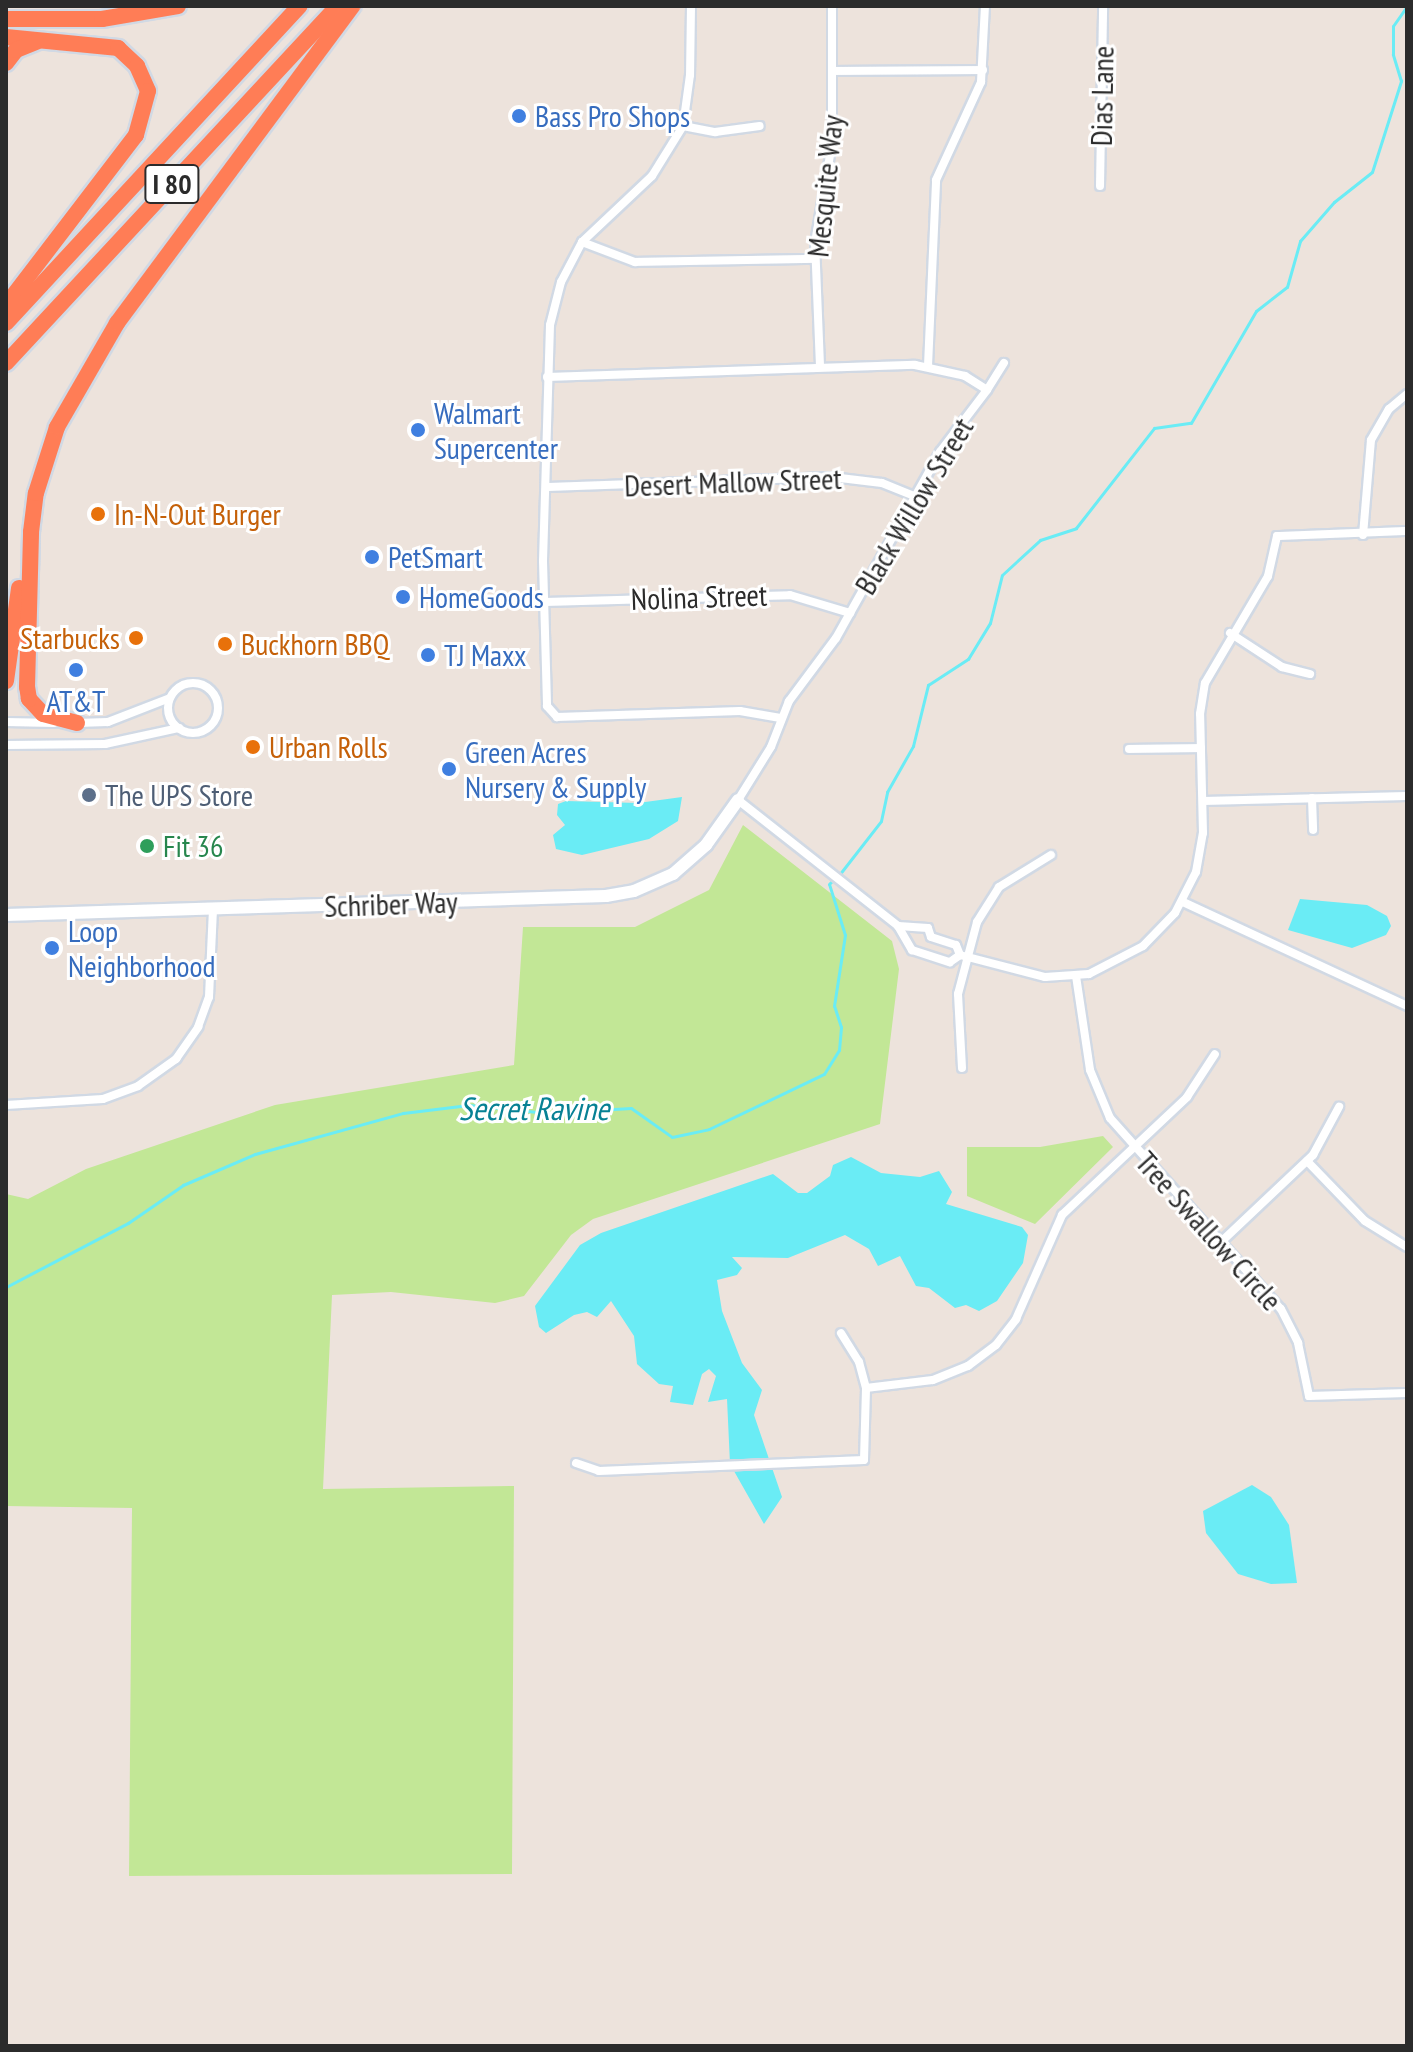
<!DOCTYPE html>
<html>
<head>
<meta charset="utf-8">
<style>
	body { margin:0 }
	#map { position:relative; width:1413px; height:2052px; overflow:hidden; background:#ede3dc; font-family:"PT Sans Narrow",sans-serif }
	div>[style] { position:absolute }
	[style*='--x'] { left:calc(var(--x)*1px); top:calc(var(--y)*1px); width:calc(var(--w)*1px); rotate:calc(var(--a)*1deg) }
	.green>* { inset:0; background:#c2e796 }
	.water>* { inset:0; background:#6aecf5 }
	.stream>* { height:3px; margin:-1.5px; padding:0 1.5px; transform-origin:1.5px; border-radius:1.5px; background:#6aecf5 }
	.roads { filter:drop-shadow(2px 0 #d1d9e4) drop-shadow(-2px 0 #d1d9e4) drop-shadow(0 2px #d1d9e4) drop-shadow(0 -2px #d1d9e4) }
	.street>* { height:8px; margin:-4px; padding:0 4px; transform-origin:4px; border-radius:4px; background:#fff }
	.street>.ring { margin:-4px; padding:0; box-sizing:content-box; background:none; border:8px solid #fff; border-radius:50% }
	.secondary>* { height:12px; margin:-6px; padding:0 6px; transform-origin:6px; border-radius:6px; background:#fff }
	.highway>* { height:16px; margin:-8px; padding:0 8px; transform-origin:8px; border-radius:8px; background:#ff7d56 }
	.dots>* { width:22px; height:22px; translate:-50% -50%; box-sizing:border-box; border:4px solid #fff; border-radius:50% }
	span { translate:-50% -50%; white-space:nowrap; text-align:center; line-height:1.15; -webkit-text-stroke:6px #fff; paint-order:stroke }
	.shield-label span { padding:2px 6px; background:#fff; border:2px solid; border-radius:6px; -webkit-text-stroke-width:0 }
	.shield-label { font-size:28px; color:#2b2b2b; font-weight:700 }
	.street-label { font-size:30px; color:#2b2b2b }
	.shop-label { font-size:30px; color:#366cbe }
	.left { translate:0 -50%; text-align:left }
	.food-label { font-size:30px; color:#c56008 }
	.right { translate:-100% -50%; text-align:right }
	.service-label { font-size:30px; color:#4e5e75 }
	.leisure-label { font-size:30px; color:#27864d }
	.water-label { font-size:32px; color:#078194; font-style:italic }
	.frame { position:absolute; inset:0; border:8px solid #2b2b2b; pointer-events:none }
</style>
</head>
<body>
<div id="map">
	<div class="green">
		<i style="clip-path:polygon(743px 825px,892px 941px,899px 969px,880px 1124px,593px 1219px,571px 1235px,524px 1296px,495px 1303px,391px 1292px,332px 1295px,323px 1489px,514px 1486px,512px 1874px,129px 1876px,132px 1508px,6px 1506px,6px 1194px,28px 1199px,86px 1169px,275px 1105px,514px 1065px,523px 927px,635px 927px,709px 890px)"></i>
		<i style="clip-path:polygon(1103px 1136px,1113px 1147px,1035px 1224px,967px 1196px,967px 1147px,1040px 1147px)"></i>
	</div>
	<div class="water">
		<i style="clip-path:polygon(682px 797px,678px 821px,649px 839px,582px 855px,556px 849px,553px 835px,565px 825px,557px 815px,558px 804px,566px 801px,638px 803px)"></i>
		<i style="clip-path:polygon(1300px 899px,1367px 905px,1387px 916px,1391px 926px,1386px 935px,1352px 948px,1288px 930px)"></i>
		<i style="clip-path:polygon(851px 1157px,881px 1173px,920px 1177px,939px 1171px,952px 1192px,946px 1204px,1022px 1227px,1028px 1235px,1023px 1263px,997px 1301px,979px 1311px,966px 1305px,955px 1308px,929px 1288px,916px 1286px,900px 1256px,878px 1266px,869px 1249px,845px 1235px,788px 1258px,732px 1257px,742px 1268px,737px 1275px,717px 1280px,722px 1311px,742px 1363px,762px 1390px,754px 1415px,782px 1497px,764px 1524px,730px 1464px,727px 1399px,708px 1402px,716px 1376px,709px 1369px,702px 1374px,693px 1405px,670px 1402px,673px 1386px,659px 1384px,637px 1364px,634px 1336px,611px 1301px,597px 1317px,587px 1312px,574px 1315px,546px 1333px,539px 1327px,535px 1306px,580px 1245px,601px 1233px,773px 1174px,798px 1193px,807px 1193px,830px 1176px,833px 1165px)"></i>
		<i style="clip-path:polygon(1252px 1485px,1271px 1497px,1289px 1525px,1297px 1583px,1271px 1584px,1238px 1574px,1206px 1533px,1203px 1511px)"></i>
	</div>
	<div class="stream">
		<i style="--x:839;--y:875;--w:68;--a:-52.1"></i>
		<i style="--x:881;--y:821;--w:30;--a:-78"></i>
		<i style="--x:887;--y:792;--w:53;--a:-60.5"></i>
		<i style="--x:913;--y:746;--w:63;--a:-76.2"></i>
		<i style="--x:928;--y:685;--w:48;--a:-33"></i>
		<i style="--x:968;--y:659;--w:42;--a:-58.6"></i>
		<i style="--x:990;--y:623;--w:49;--a:-76"></i>
		<i style="--x:1002;--y:575;--w:52;--a:-42.6"></i>
		<i style="--x:1040;--y:540;--w:38;--a:-18"></i>
		<i style="--x:1076;--y:528;--w:127;--a:-52"></i>
		<i style="--x:1154;--y:428;--w:37;--a:-8"></i>
		<i style="--x:1191;--y:423;--w:129;--a:-59.9"></i>
		<i style="--x:1256;--y:311;--w:39;--a:-38"></i>
		<i style="--x:1287;--y:287;--w:48;--a:-74.2"></i>
		<i style="--x:1300;--y:241;--w:52;--a:-48.9"></i>
		<i style="--x:1334;--y:202;--w:48;--a:-38.3"></i>
		<i style="--x:1372;--y:172;--w:96;--a:-72.3"></i>
		<i style="--x:1401;--y:81;--w:28;--a:-107"></i>
		<i style="--x:1393;--y:54;--w:28;--a:-90"></i>
		<i style="--x:1393;--y:26;--w:24;--a:-55"></i>
		<i style="--x:6;--y:1287;--w:138;--a:-27.7"></i>
		<i style="--x:128;--y:1223;--w:67;--a:-34.6"></i>
		<i style="--x:183;--y:1185;--w:78;--a:-23.3"></i>
		<i style="--x:255;--y:1154;--w:154;--a:-15.5"></i>
		<i style="--x:403;--y:1113;--w:66;--a:-6.9"></i>
		<i style="--x:469;--y:1105;--w:79;--a:5.8"></i>
		<i style="--x:548;--y:1113;--w:83;--a:-3.4"></i>
		<i style="--x:631;--y:1108;--w:50;--a:35.3"></i>
		<i style="--x:672;--y:1137;--w:38;--a:-12"></i>
		<i style="--x:709;--y:1129;--w:127;--a:-25.6"></i>
		<i style="--x:824;--y:1074;--w:28;--a:-58"></i>
		<i style="--x:839;--y:1050;--w:23;--a:-85"></i>
		<i style="--x:841;--y:1027;--w:22;--a:-108"></i>
		<i style="--x:834;--y:1006;--w:72;--a:-81.2"></i>
		<i style="--x:845;--y:935;--w:53;--a:-107.4"></i>
		<i style="--x:829;--y:884;--w:6;--a:-45"></i>
	</div>
	<div class="roads">
		<div class="street">
			<i style="--x:691;--y:6;--w:69;--a:90.8"></i>
			<i style="--x:690;--y:75;--w:51;--a:97.8"></i>
			<i style="--x:683;--y:126;--w:59;--a:121.8"></i>
			<i style="--x:652;--y:176;--w:96;--a:136.7"></i>
			<i style="--x:582;--y:242;--w:45;--a:117.7"></i>
			<i style="--x:561;--y:282;--w:44;--a:104.3"></i>
			<i style="--x:550;--y:325;--w:236;--a:91.7"></i>
			<i style="--x:543;--y:561;--w:145;--a:88.4"></i>
			<i style="--x:547;--y:706;--w:15;--a:48"></i>
			<i style="--x:557;--y:717;--w:183;--a:-1.9"></i>
			<i style="--x:740;--y:711;--w:41;--a:9.9"></i>
			<i style="--x:834;--y:71;--w:149;--a:-0.4"></i>
			<i style="--x:683;--y:126;--w:33;--a:11"></i>
			<i style="--x:715;--y:132;--w:45;--a:-7.6"></i>
			<i style="--x:1100;--y:186;--w:180;--a:-89"></i>
			<i style="--x:582;--y:242;--w:57;--a:20.7"></i>
			<i style="--x:635;--y:262;--w:180;--a:-1"></i>
			<i style="--x:820;--y:366;--w:123;--a:-92.3"></i>
			<i style="--x:815;--y:243;--w:100;--a:-80.3"></i>
			<i style="--x:832;--y:144;--w:138;--a:-90"></i>
			<i style="--x:928;--y:366;--w:186;--a:-87.5"></i>
			<i style="--x:936;--y:180;--w:108;--a:-65.3"></i>
			<i style="--x:981;--y:82;--w:76;--a:-87"></i>
			<i style="--x:547;--y:377;--w:368;--a:-1.9"></i>
			<i style="--x:915;--y:365;--w:51;--a:12.4"></i>
			<i style="--x:965;--y:376;--w:26;--a:32"></i>
			<i style="--x:987;--y:390;--w:78;--a:127.2"></i>
			<i style="--x:940;--y:452;--w:213;--a:119.2"></i>
			<i style="--x:836;--y:638;--w:79;--a:126.7"></i>
			<i style="--x:789;--y:701;--w:49;--a:111.4"></i>
			<i style="--x:771;--y:747;--w:62;--a:121.9"></i>
			<i style="--x:738;--y:800;--w:204;--a:38.2"></i>
			<i style="--x:898;--y:926;--w:28;--a:60"></i>
			<i style="--x:912;--y:950;--w:40;--a:18"></i>
			<i style="--x:950;--y:962;--w:12;--a:-35"></i>
			<i style="--x:987;--y:390;--w:32;--a:-58"></i>
			<i style="--x:548;--y:487;--w:284;--a:-2"></i>
			<i style="--x:832;--y:477;--w:50;--a:6.8"></i>
			<i style="--x:882;--y:483;--w:35;--a:22"></i>
			<i style="--x:1363;--y:535;--w:95;--a:-85.2"></i>
			<i style="--x:1371;--y:440;--w:36;--a:-60"></i>
			<i style="--x:1389;--y:409;--w:23;--a:-40"></i>
			<i style="--x:545;--y:602;--w:245;--a:-1.6"></i>
			<i style="--x:790;--y:595;--w:63;--a:16.7"></i>
			<i style="--x:1230;--y:633;--w:62;--a:33.2"></i>
			<i style="--x:1282;--y:667;--w:29;--a:14"></i>
			<i class="ring" style="left:168px;top:683px;width:42px;height:42px"></i>
			<i style="--x:6;--y:722;--w:48;--a:1.2"></i>
			<i style="--x:76;--y:723;--w:32;--a:-2"></i>
			<i style="--x:108;--y:722;--w:66;--a:-21.2"></i>
			<i style="--x:6;--y:745;--w:99;--a:-0.6"></i>
			<i style="--x:105;--y:744;--w:76;--a:-12.2"></i>
			<i style="--x:1129;--y:749;--w:72;--a:-0.8"></i>
			<i style="--x:1312;--y:798;--w:32;--a:88"></i>
			<i style="--x:1203;--y:801;--w:204;--a:-1.4"></i>
			<i style="--x:1183;--y:902;--w:247;--a:24.9"></i>
			<i style="--x:898;--y:926;--w:30;--a:4"></i>
			<i style="--x:928;--y:928;--w:9;--a:72"></i>
			<i style="--x:931;--y:937;--w:26;--a:18"></i>
			<i style="--x:956;--y:945;--w:11;--a:68"></i>
			<i style="--x:960;--y:955;--w:88;--a:14.5"></i>
			<i style="--x:1045;--y:977;--w:44;--a:-3.9"></i>
			<i style="--x:1089;--y:974;--w:61;--a:-27.4"></i>
			<i style="--x:1143;--y:946;--w:46;--a:-45.9"></i>
			<i style="--x:1175;--y:913;--w:46;--a:-62.9"></i>
			<i style="--x:1196;--y:872;--w:40;--a:-80"></i>
			<i style="--x:1203;--y:833;--w:119;--a:-91.4"></i>
			<i style="--x:1200;--y:714;--w:31;--a:-81"></i>
			<i style="--x:1205;--y:683;--w:124;--a:-59.5"></i>
			<i style="--x:1268;--y:576;--w:41;--a:-77.3"></i>
			<i style="--x:1277;--y:536;--w:130;--a:-2.2"></i>
			<i style="--x:1076;--y:976;--w:95;--a:81.5"></i>
			<i style="--x:1090;--y:1070;--w:52;--a:67.4"></i>
			<i style="--x:1110;--y:1118;--w:256;--a:48.2"></i>
			<i style="--x:1281;--y:1309;--w:38;--a:63"></i>
			<i style="--x:1298;--y:1343;--w:54;--a:78.3"></i>
			<i style="--x:1309;--y:1396;--w:98;--a:-1.8"></i>
			<i style="--x:962;--y:1068;--w:74;--a:-93.1"></i>
			<i style="--x:958;--y:994;--w:74;--a:-75.2"></i>
			<i style="--x:977;--y:922;--w:41;--a:-57.8"></i>
			<i style="--x:999;--y:887;--w:61;--a:-31.6"></i>
			<i style="--x:6;--y:1105;--w:97;--a:-3.5"></i>
			<i style="--x:103;--y:1099;--w:37;--a:-20"></i>
			<i style="--x:138;--y:1086;--w:47;--a:-35.4"></i>
			<i style="--x:176;--y:1059;--w:39;--a:-55"></i>
			<i style="--x:198;--y:1027;--w:32;--a:-70"></i>
			<i style="--x:209;--y:997;--w:88;--a:-87.4"></i>
			<i style="--x:1307;--y:1161;--w:83;--a:46"></i>
			<i style="--x:1365;--y:1221;--w:49;--a:31.8"></i>
			<i style="--x:1221;--y:1242;--w:127;--a:-43.4"></i>
			<i style="--x:1313;--y:1155;--w:55;--a:-61.6"></i>
			<i style="--x:866;--y:1388;--w:67;--a:-6.8"></i>
			<i style="--x:933;--y:1380;--w:38;--a:-22"></i>
			<i style="--x:968;--y:1366;--w:35;--a:-37"></i>
			<i style="--x:996;--y:1345;--w:33;--a:-52"></i>
			<i style="--x:1016;--y:1319;--w:114;--a:-66.1"></i>
			<i style="--x:1062;--y:1215;--w:172;--a:-43.3"></i>
			<i style="--x:1187;--y:1097;--w:51;--a:-56.9"></i>
			<i style="--x:576;--y:1463;--w:24;--a:19"></i>
			<i style="--x:599;--y:1471;--w:265;--a:-2.4"></i>
			<i style="--x:864;--y:1460;--w:72;--a:-88.4"></i>
			<i style="--x:866;--y:1388;--w:27;--a:-105"></i>
			<i style="--x:859;--y:1362;--w:34;--a:-122"></i>
		</div>
		<div class="secondary">
			<i style="--x:6;--y:915;--w:600;--a:-1.81"></i>
			<i style="--x:606;--y:896;--w:28;--a:-10"></i>
			<i style="--x:634;--y:891;--w:43;--a:-23.6"></i>
			<i style="--x:673;--y:874;--w:44;--a:-41.3"></i>
			<i style="--x:706;--y:845;--w:55;--a:-54.6"></i>
		</div>
		<div class="highway">
			<i style="--x:6;--y:19;--w:96;--a:0"></i>
			<i style="--x:102;--y:19;--w:77;--a:-9.7"></i>
			<i style="--x:6;--y:37;--w:113;--a:5.6"></i>
			<i style="--x:118;--y:48;--w:26;--a:43"></i>
			<i style="--x:137;--y:66;--w:27;--a:66"></i>
			<i style="--x:148;--y:91;--w:46;--a:105.3"></i>
			<i style="--x:136;--y:135;--w:214;--a:127.4"></i>
			<i style="--x:6;--y:63;--w:16;--a:-52"></i>
			<i style="--x:16;--y:50;--w:22;--a:-22"></i>
			<i style="--x:6;--y:323;--w:432;--a:-47.2"></i>
			<i style="--x:6;--y:363;--w:488;--a:-47.1"></i>
			<i style="--x:6;--y:681;--w:94;--a:-82"></i>
			<i style="--x:77;--y:723;--w:35;--a:-165"></i>
			<i style="--x:43;--y:714;--w:21;--a:-133"></i>
			<i style="--x:29;--y:699;--w:12;--a:-99"></i>
			<i style="--x:27;--y:687;--w:155;--a:-88.5"></i>
			<i style="--x:31;--y:532;--w:39;--a:-83"></i>
			<i style="--x:36;--y:493;--w:69;--a:-72.3"></i>
			<i style="--x:57;--y:427;--w:120;--a:-60"></i>
			<i style="--x:117;--y:323;--w:395;--a:-53.4"></i>
		</div>
	</div>
	<div class="dots">
		<i style="left:519px;top:116px;background:#3f7fe0"></i>
		<i style="left:418px;top:430px;background:#3f7fe0"></i>
		<i style="left:98px;top:514px;background:#e8710a"></i>
		<i style="left:372px;top:557px;background:#3f7fe0"></i>
		<i style="left:403px;top:597px;background:#3f7fe0"></i>
		<i style="left:136px;top:638px;background:#e8710a"></i>
		<i style="left:225px;top:644px;background:#e8710a"></i>
		<i style="left:428px;top:655px;background:#3f7fe0"></i>
		<i style="left:76px;top:670px;background:#3f7fe0"></i>
		<i style="left:253px;top:747px;background:#e8710a"></i>
		<i style="left:449px;top:769px;background:#3f7fe0"></i>
		<i style="left:89px;top:795px;background:#5c6f8a"></i>
		<i style="left:147px;top:846px;background:#2e9e5b"></i>
		<i style="left:52px;top:948px;background:#3f7fe0"></i>
	</div>
	<div class="shield-label">
		<span style="left:172px;top:184px">I 80</span>
	</div>
	<div class="street-label">
		<span style="left:1102px;top:96px;rotate:-89deg">Dias Lane</span>
		<span style="left:825px;top:186px;rotate:-84deg">Mesquite Way</span>
		<span style="left:733px;top:482px;rotate:-2deg">Desert Mallow Street</span>
		<span style="left:914px;top:506px;rotate:-59deg">Black Willow Street</span>
		<span style="left:699px;top:597px;rotate:-2deg">Nolina Street</span>
		<span style="left:391px;top:904px;rotate:-2deg">Schriber Way</span>
		<span style="left:1209px;top:1231px;rotate:48deg">Tree Swallow Circle</span>
	</div>
	<div class="shop-label">
		<span class="left" style="left:535px;top:116px">Bass Pro Shops</span>
		<span class="left" style="left:434px;top:430px">Walmart<br>Supercenter</span>
		<span class="left" style="left:388px;top:557px">PetSmart</span>
		<span class="left" style="left:419px;top:597px">HomeGoods</span>
		<span class="left" style="left:444px;top:655px">TJ Maxx</span>
		<span style="left:76px;top:701px">AT&amp;T</span>
		<span class="left" style="left:465px;top:769px">Green Acres<br>Nursery &amp; Supply</span>
		<span class="left" style="left:68px;top:948px">Loop<br>Neighborhood</span>
	</div>
	<div class="food-label">
		<span class="left" style="left:114px;top:514px">In-N-Out Burger</span>
		<span class="right" style="left:120px;top:638px">Starbucks</span>
		<span class="left" style="left:241px;top:644px">Buckhorn BBQ</span>
		<span class="left" style="left:269px;top:747px">Urban Rolls</span>
	</div>
	<div class="service-label">
		<span class="left" style="left:105px;top:795px">The UPS Store</span>
	</div>
	<div class="leisure-label">
		<span class="left" style="left:163px;top:846px">Fit 36</span>
	</div>
	<div class="water-label">
		<span style="left:534px;top:1108px">Secret Ravine</span>
	</div>
	<div class="frame"></div>
</div>
</body>
</html>
